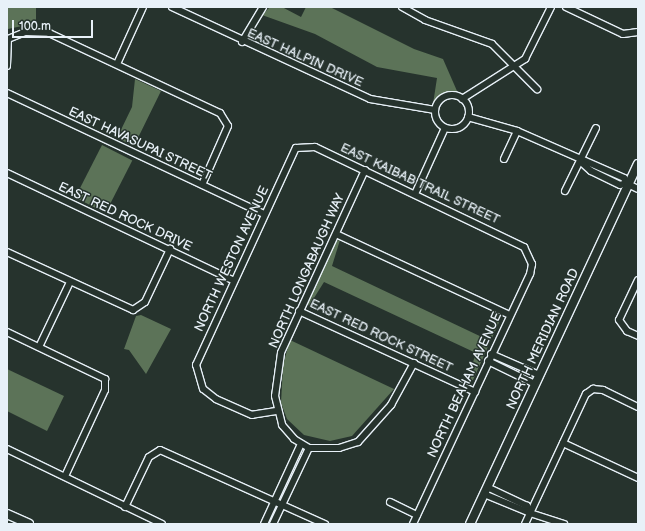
<!DOCTYPE html>
<html>
<head>
<meta charset="utf-8">
<style>
	body { margin:0 }
	#map { position:relative; width:645px; height:531px; overflow:hidden; background:#26332d; font-family:"Balsamiq Sans",sans-serif }
	div>[style] { position:absolute }
	[style*='--x'] { left:calc(var(--x)*1px); top:calc(var(--y)*1px); width:calc(var(--w)*1px); rotate:calc(var(--a)*1deg) }
	.green>* { inset:0; background:#5c7358; transform-origin:0 0 }
	.roads { filter:drop-shadow(1px 0 #e8f1f8) drop-shadow(-1px 0 #e8f1f8) drop-shadow(0 1px #e8f1f8) drop-shadow(0 -1px #e8f1f8) }
	.minor>* { height:6px; margin:-3px; padding:0 3px; transform-origin:3px; border-radius:3px; background:#26332d }
	.minor>.ring { margin:-3px; padding:0; box-sizing:content-box; background:none; border:6px solid #26332d; border-radius:50% }
	.major>* { height:8px; margin:-4px; padding:0 4px; transform-origin:4px; border-radius:4px; background:#26332d }
	span { translate:-50% -50%; white-space:nowrap; text-align:center; line-height:1.15; -webkit-text-stroke:3px #26332d; paint-order:stroke }
	.street-label { font-size:13px; color:#e8f1f8 }
	.frame { position:absolute; inset:0; border:8px solid #e8f1f8; pointer-events:none }
	.scale { position:absolute; left:12px; top:20px; width:81px; height:18px; box-sizing:border-box; border:2px solid #e8f1f8; border-top:0; padding-left:5px; font-size:12px; line-height:14px; white-space:nowrap; color:#e8f1f8; -webkit-text-stroke:3px #26332d; paint-order:stroke }
</style>
</head>
<body>
<div id="map">
	<div class="green">
		<i style="clip-path:polygon(7px 7px,36px 7px,36px 23px,8px 29px)"></i>
		<i style="clip-path:polygon(270px 7px,282px 7px,301px 17px,306px 7px,330px 7px,414px 49px,443px 59px,457px 91px,442px 94px,433px 104px,437px 78px,377px 67px,315px 34px,262px 15px)"></i>
		<i style="clip-path:polygon(135px 79px,161px 91px,134px 146px,117px 138px,132px 107px)"></i>
		<i style="left:102px;top:145px;width:34px;height:59px;rotate:27deg"></i>
		<i style="clip-path:polygon(340px 240px,332px 266px,486px 339px,499px 314px,501px 318px,473px 380px,467px 380px,476px 353px,324px 282px,309px 306px,307px 302px,336px 241px)"></i>
		<i style="clip-path:polygon(141px 315px,171px 329px,146px 374px,129px 350px,124px 349px,136px 316px)"></i>
		<i style="clip-path:polygon(290px 340px,394px 389px,352px 436px,330px 441px,304px 435px,287px 419px,281px 403px,283px 365px)"></i>
		<i style="clip-path:polygon(7px 369px,64px 396px,47px 431px,7px 411px)"></i>
	</div>
	<div class="roads">
		<div class="minor">
			<i style="--x:172;--y:7;--w:218;--a:24.9"></i>
			<i style="--x:370;--y:99;--w:66;--a:9.6"></i>
			<i style="--x:402;--y:7;--w:26;--a:29"></i>
			<i style="--x:425;--y:20;--w:71;--a:19.7"></i>
			<i style="--x:492;--y:44;--w:64;--a:45"></i>
			<i style="--x:566;--y:7;--w:63;--a:25.3"></i>
			<i style="--x:623;--y:34;--w:15;--a:-8"></i>
			<i style="--x:8;--y:39;--w:18;--a:-22"></i>
			<i style="--x:25;--y:32;--w:24;--a:2"></i>
			<i style="--x:49;--y:33;--w:189;--a:25.1"></i>
			<i style="--x:220;--y:113;--w:15;--a:58"></i>
			<i style="--x:228;--y:126;--w:64;--a:113.8"></i>
			<i style="--x:242;--y:42;--w:41;--a:-59"></i>
			<i style="--x:117;--y:64;--w:63;--a:-65.5"></i>
			<i style="--x:7;--y:66;--w:27;--a:-88"></i>
			<i style="--x:7;--y:93;--w:284;--a:25.2"></i>
			<i class="ring" style="left:435px;top:95px;width:28px;height:28px"></i>
			<i style="--x:462;--y:99;--w:75;--a:-32.4"></i>
			<i style="--x:525;--y:59;--w:58;--a:-63.4"></i>
			<i style="--x:468;--y:117;--w:51;--a:15.9"></i>
			<i style="--x:517;--y:131;--w:117;--a:23.7"></i>
			<i style="--x:624;--y:178;--w:5;--a:68"></i>
			<i style="--x:626;--y:183;--w:6;--a:162"></i>
			<i style="--x:620;--y:185;--w:32;--a:-154"></i>
			<i style="--x:591;--y:171;--w:13;--a:-138"></i>
			<i style="--x:504;--y:159;--w:31;--a:-65"></i>
			<i style="--x:365;--y:170;--w:201;--a:114.7"></i>
			<i style="--x:281;--y:353;--w:43;--a:97.9"></i>
			<i style="--x:275;--y:396;--w:30;--a:76"></i>
			<i style="--x:282;--y:425;--w:18;--a:49"></i>
			<i style="--x:294;--y:439;--w:17;--a:31"></i>
			<i style="--x:309;--y:448;--w:30;--a:0"></i>
			<i style="--x:339;--y:448;--w:20;--a:-18"></i>
			<i style="--x:358;--y:442;--w:50;--a:-48.3"></i>
			<i style="--x:391;--y:405;--w:48;--a:-61.3"></i>
			<i style="--x:7;--y:173;--w:251;--a:25.4"></i>
			<i style="--x:626;--y:183;--w:13;--a:27"></i>
			<i style="--x:565;--y:191;--w:70;--a:-63.8"></i>
			<i style="--x:415;--y:194;--w:72;--a:-65.6"></i>
			<i style="--x:336;--y:234;--w:192;--a:25"></i>
			<i style="--x:7;--y:252;--w:139;--a:24.7"></i>
			<i style="--x:133;--y:310;--w:14;--a:-34"></i>
			<i style="--x:145;--y:302;--w:59;--a:-64.7"></i>
			<i style="--x:638;--y:280;--w:44;--a:115.4"></i>
			<i style="--x:619;--y:320;--w:14;--a:54"></i>
			<i style="--x:627;--y:331;--w:12;--a:24"></i>
			<i style="--x:299;--y:311;--w:194;--a:24.7"></i>
			<i style="--x:7;--y:332;--w:109;--a:25.6"></i>
			<i style="--x:105;--y:379;--w:11;--a:90"></i>
			<i style="--x:105;--y:390;--w:95;--a:114.9"></i>
			<i style="--x:39;--y:347;--w:72;--a:-64.5"></i>
			<i style="--x:491;--y:354;--w:52;--a:23.6"></i>
			<i style="--x:488;--y:361;--w:52;--a:26.1"></i>
			<i style="--x:276;--y:411;--w:24;--a:171"></i>
			<i style="--x:252;--y:415;--w:39;--a:-156"></i>
			<i style="--x:216;--y:399;--w:16;--a:-142"></i>
			<i style="--x:203;--y:389;--w:25;--a:-106"></i>
			<i style="--x:196;--y:365;--w:239;--a:-65.3"></i>
			<i style="--x:296;--y:148;--w:19;--a:-3"></i>
			<i style="--x:315;--y:147;--w:232;--a:25.6"></i>
			<i style="--x:524;--y:247;--w:19;--a:65"></i>
			<i style="--x:532;--y:264;--w:10;--a:101"></i>
			<i style="--x:530;--y:274;--w:276;--a:115.1"></i>
			<i style="--x:563;--y:443;--w:83;--a:25"></i>
			<i style="--x:7;--y:449;--w:172;--a:25.8"></i>
			<i style="--x:484;--y:494;--w:50;--a:22.4"></i>
			<i style="--x:530;--y:513;--w:8;--a:-113"></i>
			<i style="--x:527;--y:506;--w:44;--a:-154.6"></i>
			<i style="--x:390;--y:502;--w:30;--a:26"></i>
			<i style="--x:125;--y:507;--w:55;--a:-64.4"></i>
			<i style="--x:149;--y:457;--w:13;--a:-32"></i>
			<i style="--x:160;--y:450;--w:181;--a:24.2"></i>
			<i style="--x:530;--y:513;--w:36;--a:18"></i>
			<i style="--x:264;--y:524;--w:88;--a:-65.2"></i>
			<i style="--x:273;--y:524;--w:84;--a:-64.7"></i>
			<i style="--x:525;--y:524;--w:144;--a:-64.9"></i>
			<i style="--x:586;--y:394;--w:9;--a:-36"></i>
			<i style="--x:593;--y:389;--w:10;--a:6"></i>
			<i style="--x:603;--y:390;--w:39;--a:26"></i>
		</div>
		<div class="major">
			<i style="--x:7;--y:514;--w:24;--a:24"></i>
			<i style="--x:470;--y:524;--w:397;--a:-65"></i>
		</div>
	</div>
	<div class="street-label">
		<span style="left:305px;top:58px;rotate:24deg">EAST HALPIN DRIVE</span>
		<span style="left:140px;top:144px;rotate:25deg">EAST HAVASUPAI STREET</span>
		<span style="left:420px;top:184px;rotate:25deg">EAST KAIBAB TRAIL STREET</span>
		<span style="left:125px;top:217px;rotate:25deg">EAST RED ROCK DRIVE</span>
		<span style="left:232px;top:259px;rotate:-65deg">NORTH WESTON AVENUE</span>
		<span style="left:307px;top:271px;rotate:-66deg">NORTH LONGABAUGH WAY</span>
		<span style="left:381px;top:336px;rotate:25deg">EAST RED ROCK STREET</span>
		<span style="left:543px;top:339px;rotate:-65deg">NORTH MERIDIAN ROAD</span>
		<span style="left:465px;top:385px;rotate:-65deg">NORTH BEAHAM AVENUE</span>
	</div>
	<div class="frame"></div>
	<div class="scale">100 m</div>
</div>
</body>
</html>
